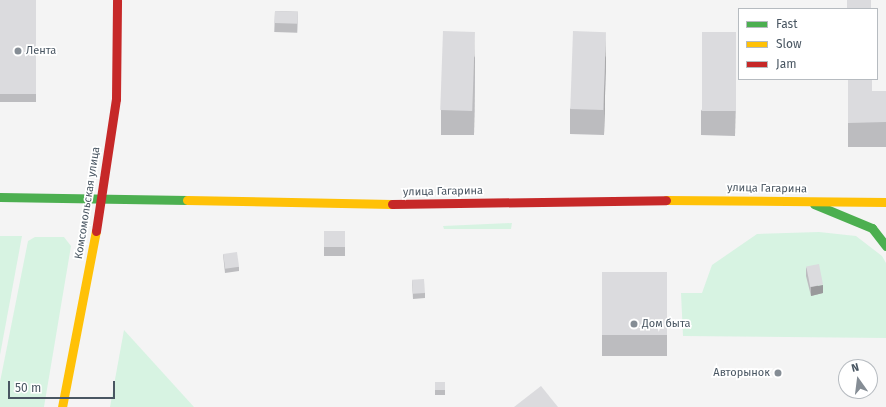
<!DOCTYPE html>
<html>
<head>
<meta charset="utf-8">
<style>
	body { margin:0 }
	#map { position:relative; width:886px; height:407px; overflow:hidden; background:#f4f4f4; font-family:"Fira Sans",sans-serif }
	div>[style] { position:absolute }
	[style*='--x'] { left:calc(var(--x)*1px); top:calc(var(--y)*1px); width:calc(var(--w)*1px); rotate:calc(var(--a)*1deg) }
	.green>* { inset:0; background:#d7f3e2 }
	.fast>* { height:9px; margin:-4.5px; padding:0 4.5px; transform-origin:4.5px; border-radius:4.5px; background:#4caf50 }
	.slow>* { height:9px; margin:-4.5px; padding:0 4.5px; transform-origin:4.5px; border-radius:4.5px; background:#ffc107 }
	.jam>* { height:9px; margin:-4.5px; padding:0 4.5px; transform-origin:4.5px; border-radius:4.5px; background:#c62828 }
	.wall>* { inset:0; background:#bcbcbf; transform-origin:0 0 }
	.shaded-wall>* { inset:0; background:#99999b }
	.building>* { inset:0; background:#dbdbde; transform-origin:0 0 }
	.dots>* { width:11px; height:11px; translate:-50% -50%; box-sizing:border-box; border:2px solid #fff; border-radius:50% }
	span { translate:-50% -50%; white-space:nowrap; text-align:center; line-height:1.15; -webkit-text-stroke:3.5px #fff; paint-order:stroke }
	.poi-label { font-size:11px; color:#495662 }
	.left { translate:0 -50%; text-align:left }
	.right { translate:-100% -50%; text-align:right }
	.street-label { font-size:11px; color:#495662 }
	.legend { position:absolute; left:738px; top:8px; width:140px; height:72px; box-sizing:border-box; background:#fff; border:1px solid #b6bbc0; margin:0; padding:5px 7px; list-style:none; font-size:12px; color:#495662 }
	.legend li { display:flex; align-items:center; gap:8px; height:20px }
	.legend b { width:20px; border:1px solid #b6bbc0 }
	.north { position:absolute; left:838px; top:359px; width:40px; height:40px; box-sizing:border-box; background:#fff; border:1px solid #b6bbc0; border-radius:50%; rotate:346deg; font-size:11px; font-weight:700; line-height:16px; text-align:center; color:#495662 }
	.north::after { content:''; display:block; margin:auto; width:14px; height:18px; background:#858d95; clip-path:polygon(50% 0,100% 100%,50% 72%,0 100%) }
	.scale { position:absolute; left:8px; top:381px; width:107px; height:18px; box-sizing:border-box; border:2px solid #495662; border-top:0; padding-left:5px; font-size:12px; line-height:14px; white-space:nowrap; color:#495662; -webkit-text-stroke:3px #fff; paint-order:stroke }
</style>
</head>
<body>
<div id="map">
	<div class="green">
		<i style="clip-path:polygon(512px 223px,511px 229px,444px 229px,443px 226px)"></i>
		<i style="clip-path:polygon(819px 232px,856px 236px,882px 256px,886px 263px,886px 338px,683px 336px,681px 293px,702px 293px,712px 265px,757px 234px)"></i>
		<i style="clip-path:polygon(0 236px,22px 236px,0 355px)"></i>
		<i style="clip-path:polygon(35px 237px,64px 237px,71px 246px,44px 407px,0 407px,0 382px,28px 241px)"></i>
		<i style="clip-path:polygon(124px 330px,194px 407px,110px 407px)"></i>
	</div>
	<div class="fast">
		<i style="--x:0;--y:197;--w:187;--a:0.9"></i>
		<i style="--x:814;--y:204;--w:63;--a:22.5"></i>
		<i style="--x:872;--y:228;--w:23;--a:52"></i>
	</div>
	<div class="slow">
		<i style="--x:187;--y:200;--w:205;--a:1.1"></i>
		<i style="--x:666;--y:200;--w:220;--a:0.5"></i>
		<i style="--x:62;--y:407;--w:179;--a:-79.1"></i>
	</div>
	<div class="jam">
		<i style="--x:392;--y:204;--w:274;--a:-0.8"></i>
		<i style="--x:96;--y:231;--w:134;--a:-81.4"></i>
		<i style="--x:116;--y:99;--w:99;--a:-89.4"></i>
	</div>
	<div class="wall">
		<i style="left:0;top:0;width:36px;height:102px"></i>
		<i style="left:275px;top:11px;width:23px;height:21px;rotate:2deg"></i>
		<i style="clip-path:polygon(475px 56px,474px 135px,441px 135px,441px 110px)"></i>
		<i style="clip-path:polygon(606px 56px,604px 135px,570px 134px,570px 109px)"></i>
		<i style="clip-path:polygon(736px 57px,735px 136px,701px 135px,701px 111px)"></i>
		<i style="clip-path:polygon(848px 79px,872px 91px,886px 91px,886px 147px,848px 147px)"></i>
		<i style="left:324px;top:231px;width:21px;height:25px"></i>
		<i style="clip-path:polygon(223px 254px,239px 267px,239px 271px,225px 273px)"></i>
		<i style="clip-path:polygon(806px 267px,823px 293px,811px 296px,806px 276px)"></i>
		<i style="left:602px;top:272px;width:65px;height:84px"></i>
		<i style="clip-path:polygon(412px 280px,425px 293px,425px 298px,413px 299px)"></i>
		<i style="left:435px;top:382px;width:10px;height:13px"></i>
	</div>
	<div class="shaded-wall">
		<i style="clip-path:polygon(475px 32px,475px 56px,474px 135px,474px 111px)"></i>
		<i style="clip-path:polygon(606px 32px,606px 56px,604px 135px,604px 110px)"></i>
		<i style="clip-path:polygon(736px 32px,736px 57px,735px 136px,735px 112px)"></i>
		<i style="clip-path:polygon(823px 285px,823px 293px,811px 296px,811px 287px)"></i>
	</div>
	<div class="building">
		<i style="left:0;top:0;width:36px;height:94px"></i>
		<i style="left:847px;top:0;width:24px;height:9px"></i>
		<i style="left:275px;top:11px;width:23px;height:12px;rotate:2deg"></i>
		<i style="left:443px;top:31px;width:32px;height:79px;rotate:2deg"></i>
		<i style="left:573px;top:31px;width:33px;height:78px;rotate:2deg"></i>
		<i style="left:702px;top:32px;width:34px;height:79px"></i>
		<i style="clip-path:polygon(848px 79px,872px 79px,872px 91px,886px 91px,886px 122px,848px 123px)"></i>
		<i style="left:324px;top:231px;width:21px;height:16px"></i>
		<i style="left:237px;top:252px;width:15px;height:14px;rotate:82deg"></i>
		<i style="left:819px;top:264px;width:21px;height:13px;rotate:79deg"></i>
		<i style="left:602px;top:272px;width:65px;height:63px"></i>
		<i style="left:424px;top:279px;width:14px;height:12px;rotate:86deg"></i>
		<i style="left:435px;top:382px;width:10px;height:8px"></i>
		<i style="clip-path:polygon(541px 386px,558px 407px,514px 407px)"></i>
	</div>
	<div class="dots">
		<i style="left:18px;top:51px;background:#858d95"></i>
		<i style="left:634px;top:324px;background:#858d95"></i>
		<i style="left:778px;top:373px;background:#858d95"></i>
	</div>
	<div class="poi-label">
		<span class="left" style="left:26px;top:51px">Лента</span>
		<span class="left" style="left:642px;top:324px">Дом быта</span>
		<span class="right" style="left:770px;top:373px">Авторынок</span>
	</div>
	<div class="street-label">
		<span style="left:767px;top:189px;rotate:1deg">улица Гагарина</span>
		<span style="left:443px;top:192px;rotate:-1deg">улица Гагарина</span>
		<span style="left:88px;top:203px;rotate:-81deg">Комсомольская улица</span>
	</div>
	<ul class="legend">
	<li><b style="height:5px;background:#4caf50"></b>Fast</li>
	<li><b style="height:5px;background:#ffc107"></b>Slow</li>
	<li><b style="height:5px;background:#c62828"></b>Jam</li>
	</ul>
	<div class="north">N</div>
	<div class="scale">50 m</div>
</div>
</body>
</html>
